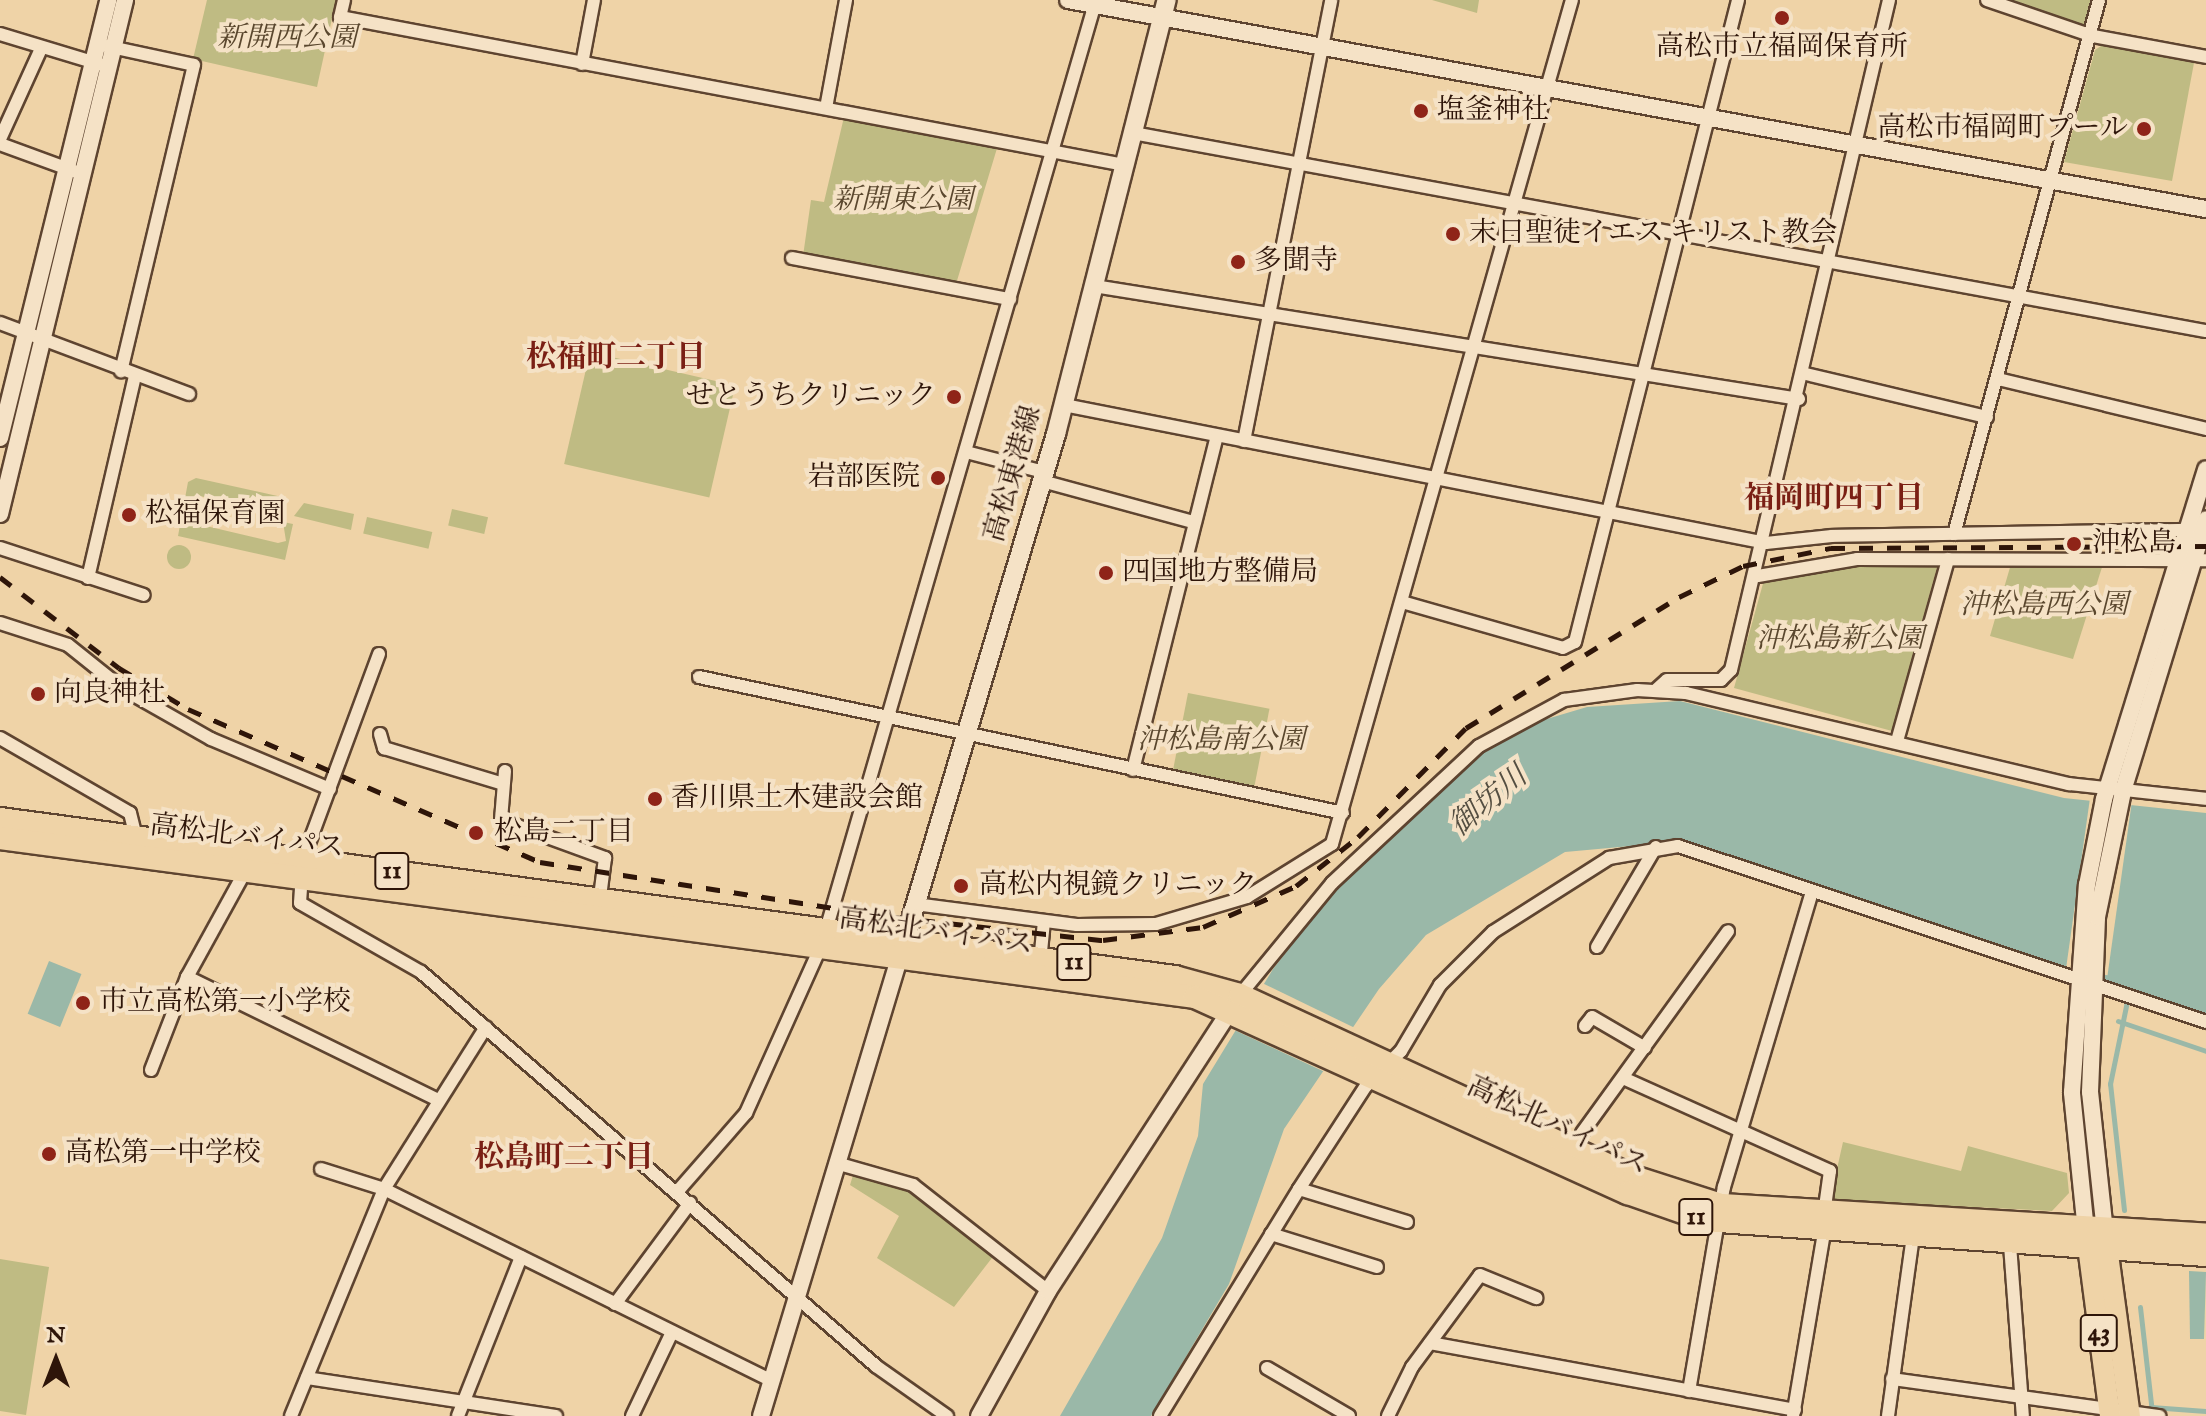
<!DOCTYPE html>
<html>
<head>
<meta charset="utf-8">
<style>
	body { margin:0 }
	#map { position:relative; width:2206px; height:1416px; overflow:hidden; background:#efd3a7; font-family:"IM FELL English","Noto Serif JP",serif }
	div>[style] { position:absolute }
	[style*='--x'] { left:calc(var(--x)*1px); top:calc(var(--y)*1px); width:calc(var(--w)*1px); rotate:calc(var(--a)*1deg) }
	.green>* { inset:0; background:#bfbb83; transform-origin:0 0 }
	.round { border-radius:50% }
	.water>* { inset:0; background:#9ab8a8; transform-origin:0 0 }
	.pier>* { inset:0; background:#efd3a7; transform-origin:0 0 }
	.stream>* { height:5px; margin:-2.5px; padding:0 2.5px; transform-origin:2.5px; border-radius:2.5px; background:#9ab8a8 }
	.roads { filter:drop-shadow(2px 0 #5e4430) drop-shadow(-2px 0 #5e4430) drop-shadow(0 2px #5e4430) drop-shadow(0 -2px #5e4430) }
	.minor>* { height:12px; margin:-6px; padding:0 6px; transform-origin:6px; border-radius:6px; background:#f5e2c6 }
	.tertiary>* { height:16px; margin:-8px; padding:0 8px; transform-origin:8px; border-radius:8px; background:#f5e2c6 }
	.secondary>* { height:18px; margin:-9px; padding:0 9px; transform-origin:9px; border-radius:9px; background:#f5e2c6 }
	.primary>* { height:20px; margin:-10px; padding:0 10px; transform-origin:10px; border-radius:10px; background:#efd3a7 }
	.trunk>* { height:22px; margin:-11px; padding:0 11px; transform-origin:11px; border-radius:11px; background:#efd3a7 }
	.rail>* { height:5px; margin-top:-2.5px; transform-origin:0; background:repeating-linear-gradient(90deg,#2e1509 0 14px,transparent 0 28px) }
	.dots>* { width:22px; height:22px; translate:-50% -50%; box-sizing:border-box; border:4px solid #f5e2c6; border-radius:50% }
	span { translate:-50% -50%; white-space:nowrap; text-align:center; line-height:1.15; -webkit-text-stroke:8px #f5e2c6; paint-order:stroke }
	.shield-label span { padding:2px 6px; background:#f5e2c6; border:2px solid; border-radius:6px; -webkit-text-stroke-width:0 }
	.shield-label { font-size:26px; color:#2e1509; font-weight:700 }
	.park-label { font-size:28px; color:#5a472e; font-style:italic }
	.poi-label { font-size:28px; color:#2e1509 }
	.left { translate:0 -50%; text-align:left }
	.right { translate:-100% -50%; text-align:right }
	.street-label { font-size:28px; color:#2e1509 }
	.neighbourhood-label { font-size:30px; color:#7a1f14; font-weight:700 }
	.water-label { font-size:30px; color:#544e41; font-style:italic }
	.north { position:absolute; left:16px; top:1320px; width:80px; height:80px; -webkit-text-stroke:6px #f5e2c6; paint-order:stroke; rotate:0deg; font-size:22px; font-weight:700; line-height:32px; text-align:center; color:#2e1509 }
	.north::after { content:''; display:block; margin:auto; width:28px; height:36px; background:#2e1509; clip-path:polygon(50% 0,100% 100%,50% 72%,0 100%) }
</style>
</head>
<body>
<div id="map">
	<div class="green">
		<i style="clip-path:polygon(207px 0,336px 0,317px 87px,193px 59px)"></i>
		<i style="clip-path:polygon(1432px 0,1479px 0,1477px 13px)"></i>
		<i style="clip-path:polygon(2009px 0,2094px 0,2090px 28px,2044px 12px)"></i>
		<i style="clip-path:polygon(2104px 44px,2194px 63px,2172px 181px,2064px 162px,2095px 50px)"></i>
		<i style="clip-path:polygon(844px 117px,998px 145px,956px 284px,803px 256px,811px 200px,824px 202px)"></i>
		<i style="left:590px;top:352px;width:149px;height:115px;rotate:13deg"></i>
		<i style="clip-path:polygon(196px 478px,282px 497px,285px 514px,195px 495px,189px 522px,278px 543px,286px 541px,283px 522px,293px 524px,285px 560px,178px 536px,188px 482px)"></i>
		<i style="clip-path:polygon(304px 503px,354px 514px,351px 530px,294px 516px)"></i>
		<i style="left:452px;top:509px;width:37px;height:17px;rotate:13deg"></i>
		<i style="left:367px;top:517px;width:67px;height:17px;rotate:13deg"></i>
		<i class="round" style="left:167px;top:545px;width:24px;height:24px"></i>
		<i style="clip-path:polygon(1938px 564px,1892px 731px,1734px 688px,1764px 580px,1857px 565px)"></i>
		<i style="clip-path:polygon(2011px 564px,2103px 564px,2073px 659px,1990px 636px)"></i>
		<i style="left:1188px;top:693px;width:83px;height:81px;rotate:11deg"></i>
		<i style="clip-path:polygon(1843px 1142px,1961px 1171px,1968px 1146px,2067px 1173px,2069px 1193px,2052px 1211px,1830px 1200px)"></i>
		<i style="clip-path:polygon(854px 1172px,911px 1189px,995px 1254px,954px 1307px,877px 1258px,899px 1216px,850px 1185px)"></i>
		<i style="clip-path:polygon(0 1259px,49px 1267px,26px 1415px,0 1411px)"></i>
	</div>
	<div class="water">
		<i style="clip-path:polygon(1680px 701px,2064px 798px,2206px 813px,2206px 1015px,1675px 842px,1565px 852px,1426px 935px,1379px 989px,1284px 1129px,1229px 1284px,1151px 1416px,1060px 1416px,1162px 1238px,1198px 1136px,1203px 1084px,1273px 969px,1330px 896px,1479px 756px,1523px 726px,1587px 707px)"></i>
		<i style="left:49px;top:961px;width:35px;height:57px;rotate:22deg"></i>
		<i style="clip-path:polygon(2189px 1271px,2206px 1272px,2204px 1339px,2190px 1339px)"></i>
	</div>
	<div class="pier">
		<i style="left:2090px;top:798px;width:42px;height:173px;rotate:8deg"></i>
		<i style="clip-path:polygon(1262px 983px,1355px 1028px,1325px 1072px,1232px 1029px)"></i>
	</div>
	<div class="stream">
		<i style="--x:2118;--y:1021;--w:93;--a:18.8"></i>
		<i style="--x:2124;--y:1210;--w:127;--a:-96.3"></i>
		<i style="--x:2110;--y:1084;--w:104;--a:-78.4"></i>
		<i style="--x:2140;--y:1307;--w:107;--a:83.5"></i>
		<i style="--x:2151;--y:1407;--w:55;--a:4.2"></i>
	</div>
	<div class="roads">
		<div class="minor">
			<i style="--x:344;--y:0;--w:17;--a:103"></i>
			<i style="--x:340;--y:17;--w:799;--a:10.68"></i>
			<i style="--x:1987;--y:0;--w:112;--a:18.8"></i>
			<i style="--x:2093;--y:36;--w:115;--a:10.5"></i>
			<i style="--x:0;--y:34;--w:114;--a:16.8"></i>
			<i style="--x:97;--y:44;--w:99;--a:12.2"></i>
			<i style="--x:194;--y:65;--w:315;--a:103.4"></i>
			<i style="--x:582;--y:64;--w:65;--a:-79.4"></i>
			<i style="--x:826;--y:108;--w:110;--a:-79.5"></i>
			<i style="--x:1133;--y:133;--w:1091;--a:10.46"></i>
			<i style="--x:0;--y:139;--w:97;--a:-65.6"></i>
			<i style="--x:0;--y:144;--w:87;--a:20.1"></i>
			<i style="--x:792;--y:258;--w:222;--a:10.7"></i>
			<i style="--x:1094;--y:286;--w:714;--a:9.11"></i>
			<i style="--x:0;--y:323;--w:202;--a:20.6"></i>
			<i style="--x:1806;--y:374;--w:186;--a:13.4"></i>
			<i style="--x:1998;--y:379;--w:214;--a:13.5"></i>
			<i style="--x:1064;--y:405;--w:715;--a:11.12"></i>
			<i style="--x:1766;--y:543;--w:66;--a:-6.1"></i>
			<i style="--x:1832;--y:536;--w:354;--a:-1"></i>
			<i style="--x:1244;--y:441;--w:449;--a:-78.8"></i>
			<i style="--x:966;--y:452;--w:81;--a:14.4"></i>
			<i style="--x:1042;--y:481;--w:156;--a:15.2"></i>
			<i style="--x:1954;--y:534;--w:553;--a:-74.81"></i>
			<i style="--x:0;--y:548;--w:151;--a:18.1"></i>
			<i style="--x:1758;--y:576;--w:100;--a:-9.7"></i>
			<i style="--x:1857;--y:559;--w:349;--a:0.2"></i>
			<i style="--x:88;--y:578;--w:207;--a:-76.9"></i>
			<i style="--x:1402;--y:602;--w:167;--a:15.9"></i>
			<i style="--x:1563;--y:648;--w:13;--a:-27"></i>
			<i style="--x:1575;--y:642;--w:662;--a:-75.75"></i>
			<i style="--x:0;--y:623;--w:71;--a:17.9"></i>
			<i style="--x:68;--y:645;--w:70;--a:38.7"></i>
			<i style="--x:123;--y:689;--w:101;--a:29.6"></i>
			<i style="--x:211;--y:739;--w:129;--a:22.8"></i>
			<i style="--x:379;--y:654;--w:219;--a:110.3"></i>
			<i style="--x:303;--y:859;--w:44;--a:93.9"></i>
			<i style="--x:300;--y:903;--w:139;--a:29.7"></i>
			<i style="--x:421;--y:972;--w:602;--a:40.89"></i>
			<i style="--x:876;--y:1366;--w:87;--a:35.2"></i>
			<i style="--x:699;--y:677;--w:658;--a:11.92"></i>
			<i style="--x:1657;--y:689;--w:13;--a:-42"></i>
			<i style="--x:1667;--y:680;--w:54;--a:0"></i>
			<i style="--x:1721;--y:680;--w:14;--a:-45"></i>
			<i style="--x:1731;--y:670;--w:688;--a:-76.73"></i>
			<i style="--x:380;--y:734;--w:15;--a:74"></i>
			<i style="--x:384;--y:748;--w:124;--a:16.8"></i>
			<i style="--x:0;--y:738;--w:150;--a:30"></i>
			<i style="--x:130;--y:813;--w:25;--a:76"></i>
			<i style="--x:1897;--y:741;--w:189;--a:-74.3"></i>
			<i style="--x:1133;--y:770;--w:344;--a:-75.9"></i>
			<i style="--x:505;--y:771;--w:49;--a:94.7"></i>
			<i style="--x:501;--y:820;--w:111;--a:20.1"></i>
			<i style="--x:605;--y:858;--w:47;--a:97.3"></i>
			<i style="--x:247;--y:868;--w:124;--a:118.8"></i>
			<i style="--x:187;--y:977;--w:280;--a:26.1"></i>
			<i style="--x:915;--y:904;--w:163;--a:7.4"></i>
			<i style="--x:1077;--y:925;--w:79;--a:-0.7"></i>
			<i style="--x:1156;--y:924;--w:95;--a:-16.5"></i>
			<i style="--x:1247;--y:897;--w:100;--a:-31.9"></i>
			<i style="--x:1332;--y:844;--w:877;--a:-74.13"></i>
			<i style="--x:826;--y:930;--w:968;--a:-73.81"></i>
			<i style="--x:1597;--y:947;--w:116;--a:-59.5"></i>
			<i style="--x:1040;--y:962;--w:41;--a:-84.4"></i>
			<i style="--x:1240;--y:995;--w:145;--a:-50.6"></i>
			<i style="--x:1332;--y:883;--w:201;--a:-43"></i>
			<i style="--x:1479;--y:746;--w:97;--a:-28.4"></i>
			<i style="--x:1564;--y:700;--w:74;--a:-7.8"></i>
			<i style="--x:1637;--y:690;--w:49;--a:3.5"></i>
			<i style="--x:1686;--y:693;--w:394;--a:13.4"></i>
			<i style="--x:2069;--y:784;--w:138;--a:6.2"></i>
			<i style="--x:1585;--y:1026;--w:11;--a:-52"></i>
			<i style="--x:1592;--y:1017;--w:61;--a:30.3"></i>
			<i style="--x:151;--y:1070;--w:100;--a:-68.8"></i>
			<i style="--x:1623;--y:1078;--w:227;--a:24.2"></i>
			<i style="--x:1830;--y:1171;--w:43;--a:97.9"></i>
			<i style="--x:1582;--y:1133;--w:249;--a:-54.1"></i>
			<i style="--x:836;--y:1163;--w:80;--a:15.9"></i>
			<i style="--x:913;--y:1185;--w:172;--a:38.1"></i>
			<i style="--x:321;--y:1169;--w:66;--a:17.6"></i>
			<i style="--x:384;--y:1189;--w:433;--a:26.3"></i>
			<i style="--x:1299;--y:1189;--w:113;--a:17"></i>
			<i style="--x:677;--y:1192;--w:105;--a:-48.9"></i>
			<i style="--x:746;--y:1113;--w:181;--a:-65.8"></i>
			<i style="--x:1271;--y:1234;--w:111;--a:17.3"></i>
			<i style="--x:2010;--y:1245;--w:171;--a:85.7"></i>
			<i style="--x:615;--y:1304;--w:126;--a:-53.4"></i>
			<i style="--x:1430;--y:1343;--w:371;--a:10.4"></i>
			<i style="--x:1267;--y:1368;--w:95;--a:30.3"></i>
			<i style="--x:307;--y:1378;--w:252;--a:8.7"></i>
			<i style="--x:1892;--y:1379;--w:270;--a:7.9"></i>
			<i style="--x:1689;--y:1391;--w:207;--a:-80.3"></i>
			<i style="--x:1724;--y:1187;--w:308;--a:-73.4"></i>
			<i style="--x:291;--y:1416;--w:245;--a:-67.7"></i>
			<i style="--x:384;--y:1189;--w:191;--a:-57.8"></i>
			<i style="--x:458;--y:1416;--w:171;--a:-68.4"></i>
			<i style="--x:632;--y:1416;--w:93;--a:-64.5"></i>
			<i style="--x:1160;--y:1416;--w:266;--a:-58.5"></i>
			<i style="--x:1299;--y:1189;--w:123;--a:-57"></i>
			<i style="--x:1366;--y:1086;--w:49;--a:-45"></i>
			<i style="--x:1401;--y:1051;--w:77;--a:-59.4"></i>
			<i style="--x:1440;--y:985;--w:75;--a:-45"></i>
			<i style="--x:1493;--y:932;--w:138;--a:-32.5"></i>
			<i style="--x:1609;--y:858;--w:70;--a:-9.9"></i>
			<i style="--x:1678;--y:846;--w:557;--a:18.43"></i>
			<i style="--x:1388;--y:1416;--w:55;--a:-63.9"></i>
			<i style="--x:1412;--y:1367;--w:114;--a:-53.5"></i>
			<i style="--x:1480;--y:1275;--w:61;--a:22.3"></i>
			<i style="--x:1793;--y:1416;--w:186;--a:-80.4"></i>
			<i style="--x:1888;--y:1416;--w:189;--a:-82.1"></i>
		</div>
		<div class="tertiary">
			<i style="--x:1068;--y:0;--w:1157;--a:10.41"></i>
			<i style="--x:0;--y:438;--w:451;--a:-76.1"></i>
			<i style="--x:0;--y:514;--w:529;--a:-76.33"></i>
			<i style="--x:2086;--y:1231;--w:140;--a:-95.8"></i>
			<i style="--x:2072;--y:1092;--w:208;--a:-85.9"></i>
			<i style="--x:2087;--y:885;--w:88;--a:-78.8"></i>
			<i style="--x:2104;--y:799;--w:345;--a:-72.8"></i>
			<i style="--x:2105;--y:1232;--w:141;--a:-96.1"></i>
			<i style="--x:2090;--y:1092;--w:175;--a:-87.7"></i>
			<i style="--x:2097;--y:917;--w:129;--a:-78.3"></i>
			<i style="--x:2123;--y:791;--w:284;--a:-73"></i>
			<i style="--x:761;--y:1416;--w:477;--a:-73.2"></i>
			<i style="--x:979;--y:1416;--w:143;--a:-61.1"></i>
			<i style="--x:1048;--y:1291;--w:340;--a:-57"></i>
		</div>
		<div class="secondary">
			<i style="--x:901;--y:953;--w:542;--a:-73.37"></i>
			<i style="--x:1056;--y:434;--w:448;--a:-75.7"></i>
		</div>
		<div class="primary">
			<i style="--x:2086;--y:1231;--w:187;--a:82.6"></i>
			<i style="--x:2105;--y:1232;--w:186;--a:82.3"></i>
		</div>
		<div class="trunk">
			<i style="--x:0;--y:819;--w:1186;--a:7.66"></i>
			<i style="--x:1175;--y:977;--w:67;--a:15.5"></i>
			<i style="--x:1240;--y:995;--w:434;--a:24.8"></i>
			<i style="--x:1634;--y:1177;--w:91;--a:17.8"></i>
			<i style="--x:1721;--y:1205;--w:486;--a:3.5"></i>
			<i style="--x:0;--y:838;--w:1206;--a:7.58"></i>
			<i style="--x:1195;--y:997;--w:475;--a:24.4"></i>
			<i style="--x:1628;--y:1193;--w:82;--a:19.3"></i>
			<i style="--x:1705;--y:1220;--w:502;--a:4"></i>
		</div>
	</div>
	<div class="rail">
		<i style="--x:0;--y:577;--w:150;--a:37.4"></i>
		<i style="--x:119;--y:668;--w:80;--a:30.7"></i>
		<i style="--x:188;--y:709;--w:384;--a:23.5"></i>
		<i style="--x:540;--y:862;--w:357;--a:8.9"></i>
		<i style="--x:893;--y:917;--w:211;--a:6.3"></i>
		<i style="--x:1103;--y:940;--w:101;--a:-7.4"></i>
		<i style="--x:1203;--y:927;--w:102;--a:-23.8"></i>
		<i style="--x:1296;--y:886;--w:79;--a:-38.3"></i>
		<i style="--x:1358;--y:837;--w:153;--a:-45.3"></i>
		<i style="--x:1466;--y:728;--w:250;--a:-31.6"></i>
		<i style="--x:1679;--y:597;--w:71;--a:-25.8"></i>
		<i style="--x:1743;--y:566;--w:90;--a:-11.6"></i>
		<i style="--x:1831;--y:548;--w:375;--a:-0.3"></i>
	</div>
	<div class="dots">
		<i style="left:1782px;top:18px;background:#8f2418"></i>
		<i style="left:1421px;top:111px;background:#8f2418"></i>
		<i style="left:2144px;top:129px;background:#8f2418"></i>
		<i style="left:1453px;top:234px;background:#8f2418"></i>
		<i style="left:1238px;top:262px;background:#8f2418"></i>
		<i style="left:954px;top:397px;background:#8f2418"></i>
		<i style="left:938px;top:478px;background:#8f2418"></i>
		<i style="left:129px;top:515px;background:#8f2418"></i>
		<i style="left:2074px;top:544px;background:#8f2418"></i>
		<i style="left:1106px;top:573px;background:#8f2418"></i>
		<i style="left:38px;top:694px;background:#8f2418"></i>
		<i style="left:655px;top:799px;background:#8f2418"></i>
		<i style="left:476px;top:833px;background:#8f2418"></i>
		<i style="left:961px;top:886px;background:#8f2418"></i>
		<i style="left:83px;top:1003px;background:#8f2418"></i>
		<i style="left:49px;top:1154px;background:#8f2418"></i>
	</div>
	<div class="shield-label">
		<span style="left:392px;top:871px">11</span>
		<span style="left:1074px;top:962px">11</span>
		<span style="left:1696px;top:1217px">11</span>
		<span style="left:2099px;top:1333px">43</span>
	</div>
	<div class="park-label">
		<span style="left:287px;top:39px">新開西公園</span>
		<span style="left:903px;top:201px">新開東公園</span>
		<span style="left:2044px;top:606px">沖松島西公園</span>
		<span style="left:1840px;top:640px">沖松島新公園</span>
		<span style="left:1221px;top:741px">沖松島南公園</span>
	</div>
	<div class="poi-label">
		<span style="left:1782px;top:48px">高松市立福岡保育所</span>
		<span class="left" style="left:1437px;top:111px">塩釜神社</span>
		<span class="right" style="left:2128px;top:129px">高松市福岡町プール</span>
		<span class="left" style="left:1469px;top:234px">末日聖徒イエス キリスト教会</span>
		<span class="left" style="left:1254px;top:262px">多聞寺</span>
		<span class="right" style="left:936px;top:397px">せとうちクリニック</span>
		<span class="right" style="left:920px;top:478px">岩部医院</span>
		<span class="left" style="left:145px;top:515px">松福保育園</span>
		<span class="left" style="left:2092px;top:544px">沖松島</span>
		<span class="left" style="left:1122px;top:573px">四国地方整備局</span>
		<span class="left" style="left:54px;top:694px">向良神社</span>
		<span class="left" style="left:671px;top:799px">香川県土木建設会館</span>
		<span class="left" style="left:494px;top:833px">松島二丁目</span>
		<span class="left" style="left:979px;top:886px">高松内視鏡クリニック</span>
		<span class="left" style="left:99px;top:1003px">市立高松第一小学校</span>
		<span class="left" style="left:65px;top:1154px">高松第一中学校</span>
	</div>
	<div class="street-label">
		<span style="left:1014px;top:474px;rotate:-74deg">高松東港線</span>
		<span style="left:247px;top:838px;rotate:7deg">高松北バイパス</span>
		<span style="left:936px;top:933px;rotate:8deg">高松北バイパス</span>
		<span style="left:1557px;top:1127px;rotate:25deg">高松北バイパス</span>
	</div>
	<div class="neighbourhood-label">
		<span style="left:616px;top:358px">松福町二丁目</span>
		<span style="left:1834px;top:499px">福岡町四丁目</span>
		<span style="left:564px;top:1158px">松島町二丁目</span>
	</div>
	<div class="water-label">
		<span style="left:1489px;top:802px;rotate:-40deg">御坊川</span>
	</div>
	<div class="north">N</div>
</div>
</body>
</html>
